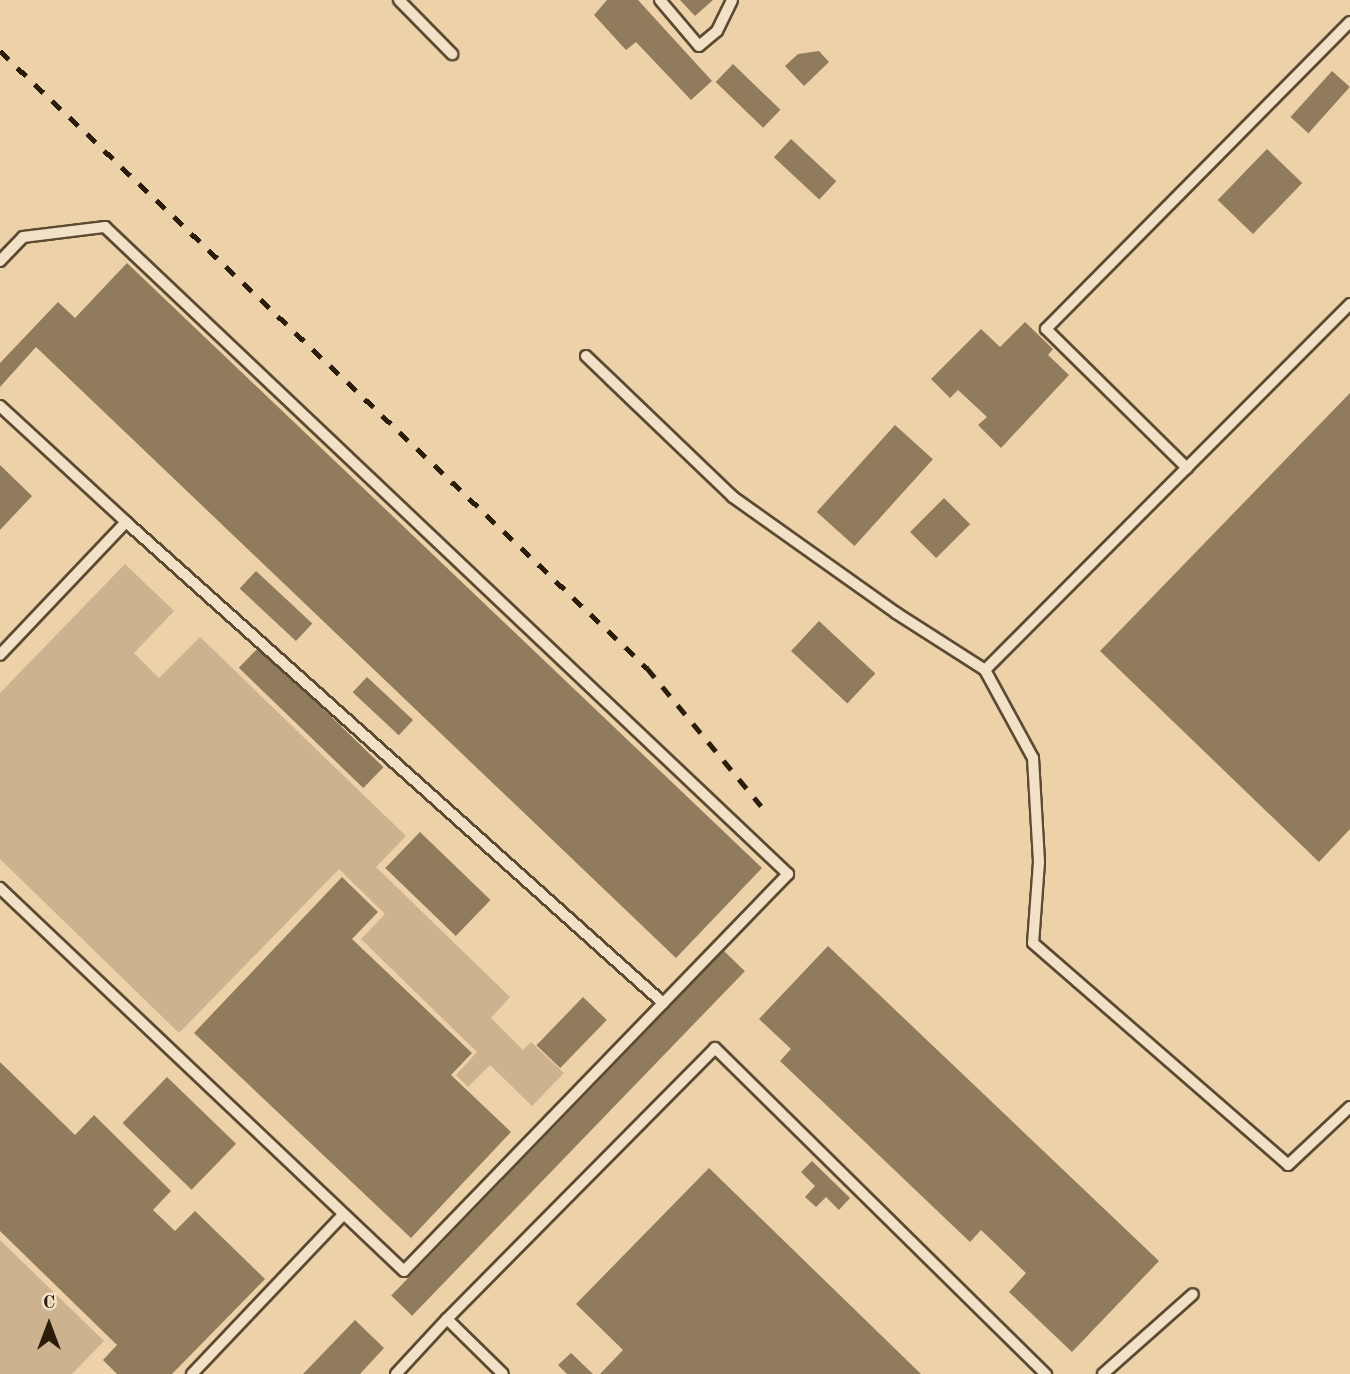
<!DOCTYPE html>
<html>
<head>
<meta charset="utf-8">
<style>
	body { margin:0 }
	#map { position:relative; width:1350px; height:1374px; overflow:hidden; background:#edd1a9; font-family:"Old Standard TT",serif }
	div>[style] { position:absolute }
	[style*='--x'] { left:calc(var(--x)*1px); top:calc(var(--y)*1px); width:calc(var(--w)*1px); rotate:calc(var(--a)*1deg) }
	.green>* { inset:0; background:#ccb28e }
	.building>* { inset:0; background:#907b5d; transform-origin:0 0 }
	.roads { filter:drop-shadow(2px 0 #5c4a32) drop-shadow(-2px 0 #5c4a32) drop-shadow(0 2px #5c4a32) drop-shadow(0 -2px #5c4a32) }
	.service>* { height:10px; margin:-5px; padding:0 5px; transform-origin:5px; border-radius:5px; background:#f3e1c7 }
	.rail>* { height:5px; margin-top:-2.5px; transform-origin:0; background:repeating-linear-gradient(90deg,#2b1d0b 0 12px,transparent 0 24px) }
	span { translate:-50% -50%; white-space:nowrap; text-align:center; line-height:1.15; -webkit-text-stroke:7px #f3e1c7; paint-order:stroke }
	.north { position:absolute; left:14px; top:1290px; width:70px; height:70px; -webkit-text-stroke:5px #f3e1c7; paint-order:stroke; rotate:0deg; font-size:19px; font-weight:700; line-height:28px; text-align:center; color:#2b1d0b }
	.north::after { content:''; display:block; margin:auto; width:24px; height:32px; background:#2b1d0b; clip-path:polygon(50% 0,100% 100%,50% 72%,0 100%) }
</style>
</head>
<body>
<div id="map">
	<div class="green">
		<i style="clip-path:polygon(125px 564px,174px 611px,134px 653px,159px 678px,200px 637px,406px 836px,376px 867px,510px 997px,491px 1018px,523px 1050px,531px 1042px,564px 1073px,532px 1106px,490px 1065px,468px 1087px,456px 1075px,477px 1052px,361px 939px,385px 914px,339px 869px,179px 1033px,0 859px,0 693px)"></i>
		<i style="clip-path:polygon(0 1240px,104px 1341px,72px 1374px,0 1374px)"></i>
	</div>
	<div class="building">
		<i style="clip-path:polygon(607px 0,638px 0,712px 81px,691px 100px,636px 42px,626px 50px,594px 15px)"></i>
		<i style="clip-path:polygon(680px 0,713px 0,695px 16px)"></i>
		<i style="clip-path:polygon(819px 51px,829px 62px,804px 86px,785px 66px,798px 54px)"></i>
		<i style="left:733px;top:64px;width:66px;height:25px;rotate:44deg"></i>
		<i style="left:1332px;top:71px;width:24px;height:62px;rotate:42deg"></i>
		<i style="left:791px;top:139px;width:62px;height:25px;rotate:43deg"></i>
		<i style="left:1267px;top:149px;width:49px;height:71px;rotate:44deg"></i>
		<i style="clip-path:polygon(127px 263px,762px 868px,676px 958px,36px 347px,0 387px,0 363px,58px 302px,75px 318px)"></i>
		<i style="clip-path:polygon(1025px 322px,1053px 349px,1048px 355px,1069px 375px,1001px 448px,978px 425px,987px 417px,958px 390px,950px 398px,931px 379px,981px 329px,1000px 347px)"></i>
		<i style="clip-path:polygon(1350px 393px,1350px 829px,1319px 862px,1100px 651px)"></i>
		<i style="left:895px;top:425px;width:51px;height:117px;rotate:42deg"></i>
		<i style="clip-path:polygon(0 465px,32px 496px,0 530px)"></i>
		<i style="left:944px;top:498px;width:37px;height:48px;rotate:45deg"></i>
		<i style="left:256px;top:571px;width:77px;height:24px;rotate:43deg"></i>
		<i style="left:819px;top:621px;width:77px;height:41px;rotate:43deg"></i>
		<i style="left:259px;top:647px;width:173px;height:29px;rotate:44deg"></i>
		<i style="left:367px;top:677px;width:63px;height:21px;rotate:43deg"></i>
		<i style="left:420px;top:832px;width:98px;height:50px;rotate:44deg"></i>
		<i style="clip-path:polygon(342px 877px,378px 912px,352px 939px,472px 1053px,451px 1075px,511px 1132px,411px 1238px,194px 1033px)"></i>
		<i style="clip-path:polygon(828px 946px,1159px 1261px,1072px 1352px,1009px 1292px,1026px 1273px,981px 1230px,970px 1242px,780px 1061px,791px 1049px,759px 1019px)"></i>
		<i style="left:724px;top:951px;width:29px;height:479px;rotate:44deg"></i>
		<i style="left:583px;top:997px;width:33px;height:67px;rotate:44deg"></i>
		<i style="clip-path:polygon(0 1062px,75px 1135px,94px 1115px,171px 1191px,153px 1210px,175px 1231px,195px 1211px,265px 1279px,172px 1374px,117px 1374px,103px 1360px,117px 1345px,0 1231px)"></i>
		<i style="left:167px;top:1077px;width:96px;height:64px;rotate:44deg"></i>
		<i style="clip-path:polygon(812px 1161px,850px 1198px,839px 1210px,826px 1197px,816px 1207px,805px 1197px,815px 1186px,801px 1172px)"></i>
		<i style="clip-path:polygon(709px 1168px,921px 1374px,600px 1374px,623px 1350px,576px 1304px)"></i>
		<i style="clip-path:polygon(355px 1320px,384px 1348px,360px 1374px,303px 1374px)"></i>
		<i style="clip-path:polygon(571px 1353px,593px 1374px,567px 1374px,558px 1365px)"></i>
	</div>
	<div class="roads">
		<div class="service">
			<i style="--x:399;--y:0;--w:76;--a:45.5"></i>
			<i style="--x:660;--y:0;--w:60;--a:49.7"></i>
			<i style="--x:699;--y:46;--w:23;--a:-40"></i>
			<i style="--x:717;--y:31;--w:34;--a:-64"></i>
			<i style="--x:0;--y:261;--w:33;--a:-46"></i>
			<i style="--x:23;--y:237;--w:83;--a:-7"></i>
			<i style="--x:105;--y:227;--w:941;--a:43.45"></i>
			<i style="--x:788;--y:874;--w:552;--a:134.05"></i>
			<i style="--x:404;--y:1271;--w:557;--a:-136.53"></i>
			<i style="--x:586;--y:356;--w:204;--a:43.8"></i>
			<i style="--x:733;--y:497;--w:200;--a:35.4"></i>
			<i style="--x:896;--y:613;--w:106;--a:32.6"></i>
			<i style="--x:985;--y:670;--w:100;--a:61.4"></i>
			<i style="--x:1033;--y:758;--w:104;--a:86.7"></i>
			<i style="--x:1039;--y:862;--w:81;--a:94.2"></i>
			<i style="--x:1033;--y:943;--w:338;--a:41"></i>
			<i style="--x:1288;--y:1165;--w:85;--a:-43.1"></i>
			<i style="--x:0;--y:406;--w:171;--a:42.6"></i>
			<i style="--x:126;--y:522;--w:183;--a:133.5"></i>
			<i style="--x:1187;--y:468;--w:198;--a:-135.4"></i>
			<i style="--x:1046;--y:329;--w:432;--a:-45.3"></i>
			<i style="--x:126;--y:522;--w:721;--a:41.85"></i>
			<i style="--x:985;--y:670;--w:517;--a:-45.08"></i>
			<i style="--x:447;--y:1319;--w:381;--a:-45.3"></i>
			<i style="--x:715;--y:1048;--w:465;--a:44.6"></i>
			<i style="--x:192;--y:1374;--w:219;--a:-46.5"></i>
			<i style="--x:396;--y:1374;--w:75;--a:-47.2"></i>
			<i style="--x:447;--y:1319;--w:78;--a:44.5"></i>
			<i style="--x:1103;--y:1374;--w:120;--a:-41.6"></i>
		</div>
	</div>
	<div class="rail">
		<i style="--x:0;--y:51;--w:894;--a:43.64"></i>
		<i style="--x:647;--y:668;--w:179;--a:50.4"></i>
	</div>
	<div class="north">С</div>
</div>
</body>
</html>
